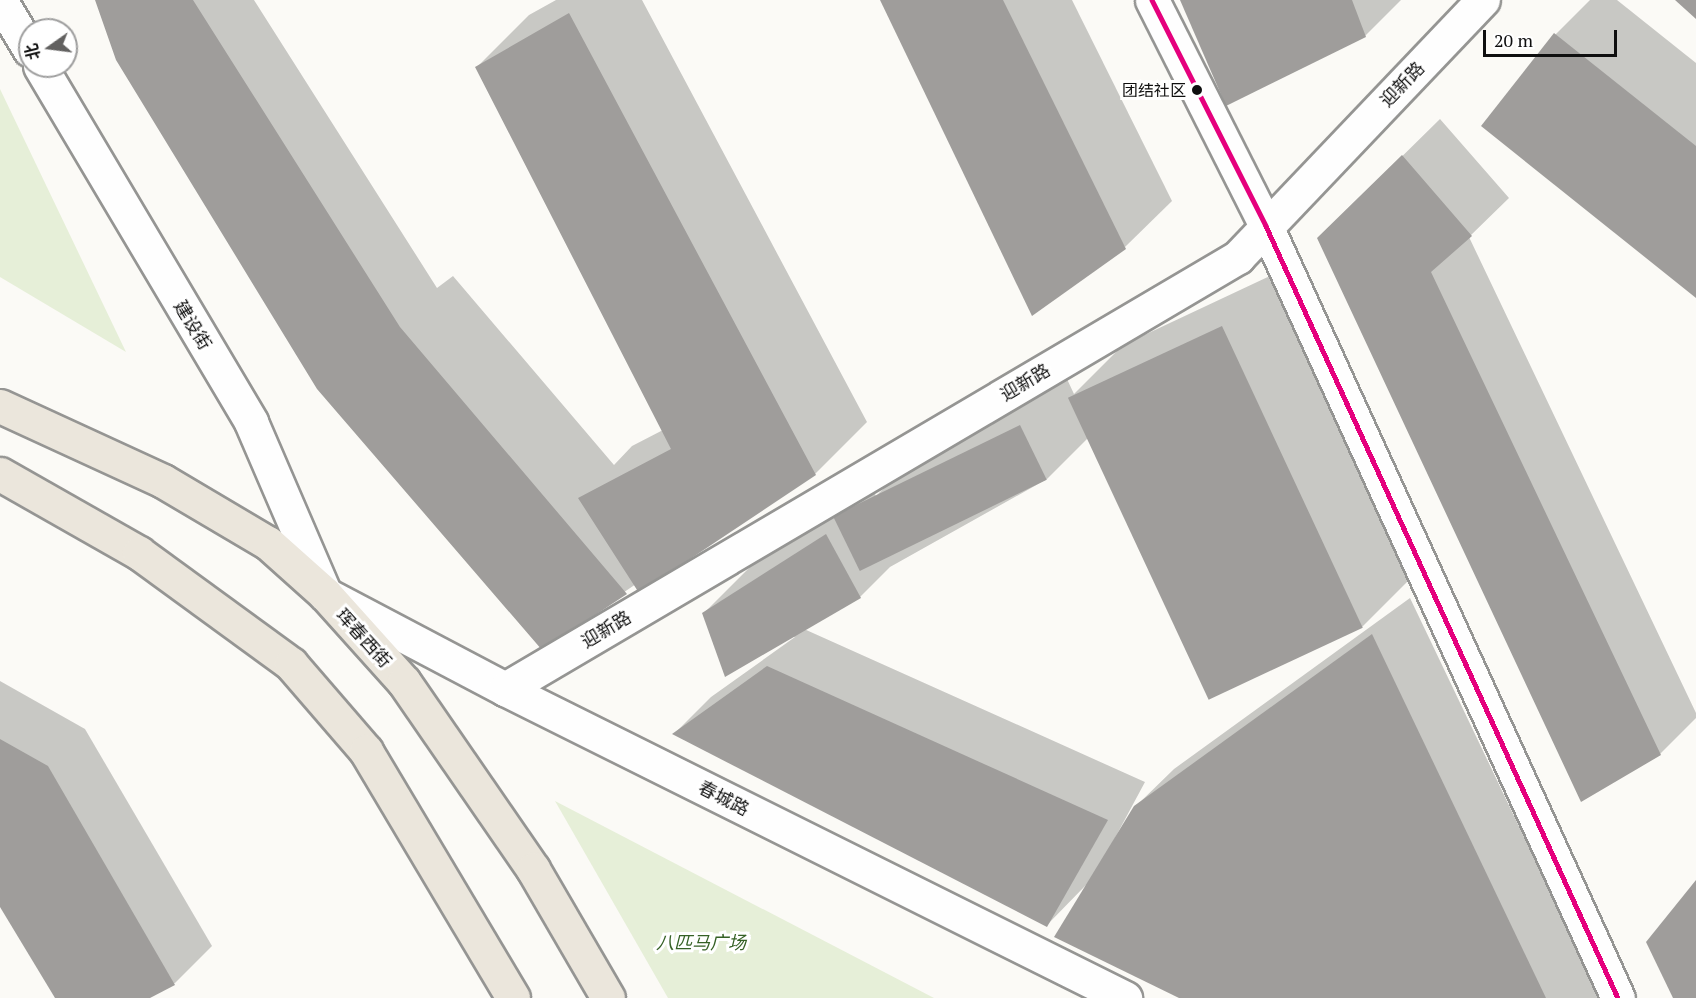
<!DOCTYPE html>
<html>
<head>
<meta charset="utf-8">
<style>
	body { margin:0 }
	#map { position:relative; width:1696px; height:998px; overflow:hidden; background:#fbfaf6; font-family:"PT Serif","Noto Sans SC",serif }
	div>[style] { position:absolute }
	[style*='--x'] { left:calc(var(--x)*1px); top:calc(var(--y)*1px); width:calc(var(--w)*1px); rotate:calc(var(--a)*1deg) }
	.green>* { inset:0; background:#e6efd8 }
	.shadow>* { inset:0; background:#0003 }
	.building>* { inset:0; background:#9f9d9b; transform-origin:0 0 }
	.roads { filter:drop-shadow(2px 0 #959593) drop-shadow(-2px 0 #959593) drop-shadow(0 2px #959593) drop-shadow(0 -2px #959593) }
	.minor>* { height:33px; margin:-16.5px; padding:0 16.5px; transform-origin:16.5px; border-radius:16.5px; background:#fefefe }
	.tertiary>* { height:33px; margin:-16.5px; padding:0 16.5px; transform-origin:16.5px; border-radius:16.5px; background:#fefefe }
	.primary>* { height:33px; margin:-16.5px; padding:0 16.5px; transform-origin:16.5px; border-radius:16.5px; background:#ebe6dc }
	.bus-1>* { height:4.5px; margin:-2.25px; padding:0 2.25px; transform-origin:2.25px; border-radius:2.25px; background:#e5007d }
	.dots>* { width:16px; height:16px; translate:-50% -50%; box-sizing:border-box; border:3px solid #fff; border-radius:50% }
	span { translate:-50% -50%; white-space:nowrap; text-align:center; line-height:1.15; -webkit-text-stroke:6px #fff; paint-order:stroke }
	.bus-label { font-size:16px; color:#0f0f0f }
	.right { translate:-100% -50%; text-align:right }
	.street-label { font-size:18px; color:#0f0f0f }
	.park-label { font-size:18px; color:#356125; font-style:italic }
	.north { position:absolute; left:18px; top:18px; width:60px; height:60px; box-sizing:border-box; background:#fff; border:2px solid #9f9f9f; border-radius:50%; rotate:256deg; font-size:16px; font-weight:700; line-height:24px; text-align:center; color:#0f0f0f }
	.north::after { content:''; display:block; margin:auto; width:21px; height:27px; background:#626160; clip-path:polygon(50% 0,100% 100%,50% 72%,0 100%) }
	.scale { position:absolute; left:1483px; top:30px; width:134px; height:27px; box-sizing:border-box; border:3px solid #0f0f0f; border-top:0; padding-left:8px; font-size:18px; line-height:21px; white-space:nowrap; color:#0f0f0f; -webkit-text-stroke:4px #fff; paint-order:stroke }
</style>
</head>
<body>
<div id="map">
	<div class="green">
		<i style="clip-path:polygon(0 89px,126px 352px,0 277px)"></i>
		<i style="clip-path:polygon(555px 801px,934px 998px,668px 998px)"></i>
	</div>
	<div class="shadow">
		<i style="clip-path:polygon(96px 0,254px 0,437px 288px,453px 276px,614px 465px,632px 446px,663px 430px,477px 67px,529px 15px,556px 0,642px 0,867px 422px,815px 474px,636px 584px,542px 648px)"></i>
		<i style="clip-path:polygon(881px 0,1072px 0,1172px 201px,1125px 247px)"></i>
		<i style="clip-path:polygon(1182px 0,1401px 0,1365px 36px)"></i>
		<i style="clip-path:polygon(1590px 0,1617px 0,1696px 63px,1696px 296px,1483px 126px,1556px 34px)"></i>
		<i style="clip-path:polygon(1440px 119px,1509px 198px,1469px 237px,1696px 713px,1696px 718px,1660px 754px,1319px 238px)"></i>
		<i style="clip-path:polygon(1276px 273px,1416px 573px,1362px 627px,1088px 438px,1047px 479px,890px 567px,860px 597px,804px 629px,1145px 782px,1102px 862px,1135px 807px,1174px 769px,1410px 598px,1601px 998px,1182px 998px,1086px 885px,1047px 925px,674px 734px,711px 697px,795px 637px,704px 613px,750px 567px,872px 488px,876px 496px,888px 484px,1067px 379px,1074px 394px,1123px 345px)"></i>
		<i style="clip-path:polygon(0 681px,85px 729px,212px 946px,175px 983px,147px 998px,57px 998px,0 904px)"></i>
	</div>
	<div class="building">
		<i style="clip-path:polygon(95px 0,193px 0,400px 327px,627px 594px,542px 650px,317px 389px,116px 60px)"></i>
		<i style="clip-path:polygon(880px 0,1003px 0,1126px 249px,1032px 316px)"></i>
		<i style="clip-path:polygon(1180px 0,1352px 0,1366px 37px,1226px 106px)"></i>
		<i style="clip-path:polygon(1675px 0,1696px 0,1696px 19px)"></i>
		<i style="clip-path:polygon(569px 13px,816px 475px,639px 593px,578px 498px,671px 449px,475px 67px)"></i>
		<i style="clip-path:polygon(1554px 33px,1696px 146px,1696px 298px,1481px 126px)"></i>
		<i style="clip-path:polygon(1402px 155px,1472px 236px,1431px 272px,1661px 755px,1581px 802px,1317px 238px)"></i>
		<i style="left:1222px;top:326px;width:333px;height:170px;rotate:65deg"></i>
		<i style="left:1020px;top:425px;width:61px;height:208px;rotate:64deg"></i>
		<i style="clip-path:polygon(826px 534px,861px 598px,725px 677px,702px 613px)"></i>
		<i style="clip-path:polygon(1372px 634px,1546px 998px,1179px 998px,1054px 937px,1134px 806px)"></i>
		<i style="clip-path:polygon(767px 666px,1108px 820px,1047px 927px,672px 734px)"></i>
		<i style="clip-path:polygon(0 739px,48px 766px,175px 985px,150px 998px,55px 998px,0 907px)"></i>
		<i style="clip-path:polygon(1696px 880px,1696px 998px,1673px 998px,1646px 942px)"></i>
	</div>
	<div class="roads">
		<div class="minor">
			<i style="--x:1152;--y:0;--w:253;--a:63.2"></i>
			<i style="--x:1266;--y:226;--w:848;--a:65.49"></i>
		</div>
		<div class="tertiary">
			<i style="--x:0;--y:0;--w:58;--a:59"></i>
			<i style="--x:40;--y:66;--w:414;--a:59.3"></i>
			<i style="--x:251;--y:422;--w:187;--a:66.7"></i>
			<i style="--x:325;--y:594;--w:204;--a:27.8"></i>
			<i style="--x:505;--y:689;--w:693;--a:26.49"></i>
			<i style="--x:505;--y:689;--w:851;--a:-30.51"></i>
			<i style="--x:1238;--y:257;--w:355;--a:-46.4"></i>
		</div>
		<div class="primary">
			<i style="--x:0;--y:406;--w:179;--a:24.7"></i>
			<i style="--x:163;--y:481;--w:122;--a:30.6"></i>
			<i style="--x:268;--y:543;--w:76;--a:41.8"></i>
			<i style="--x:325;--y:594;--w:118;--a:48.1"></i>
			<i style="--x:404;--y:682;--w:227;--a:55.4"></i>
			<i style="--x:533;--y:869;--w:149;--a:59.8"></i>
			<i style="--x:0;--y:474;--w:160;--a:29.6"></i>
			<i style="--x:139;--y:553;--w:188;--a:36.1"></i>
			<i style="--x:291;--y:664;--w:115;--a:49.2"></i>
			<i style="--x:366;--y:751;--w:287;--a:59.2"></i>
		</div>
	</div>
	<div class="bus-1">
		<i style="--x:1152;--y:0;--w:253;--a:63.2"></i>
		<i style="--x:1266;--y:226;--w:848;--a:65.49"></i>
	</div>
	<div class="dots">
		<i style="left:1197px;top:90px;background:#0f0f0f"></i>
	</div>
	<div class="bus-label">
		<span class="right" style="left:1186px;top:90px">团结社区</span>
	</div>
	<div class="street-label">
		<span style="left:1402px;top:84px;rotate:-46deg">迎新路</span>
		<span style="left:193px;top:325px;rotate:59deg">建设街</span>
		<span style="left:1025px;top:382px;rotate:-31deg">迎新路</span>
		<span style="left:606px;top:629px;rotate:-31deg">迎新路</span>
		<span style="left:364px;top:638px;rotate:48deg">珲春西街</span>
		<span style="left:724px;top:798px;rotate:27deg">春城路</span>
	</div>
	<div class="park-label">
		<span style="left:701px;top:942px">八匹马广场</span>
	</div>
	<div class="north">北</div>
	<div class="scale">20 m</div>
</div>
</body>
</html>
